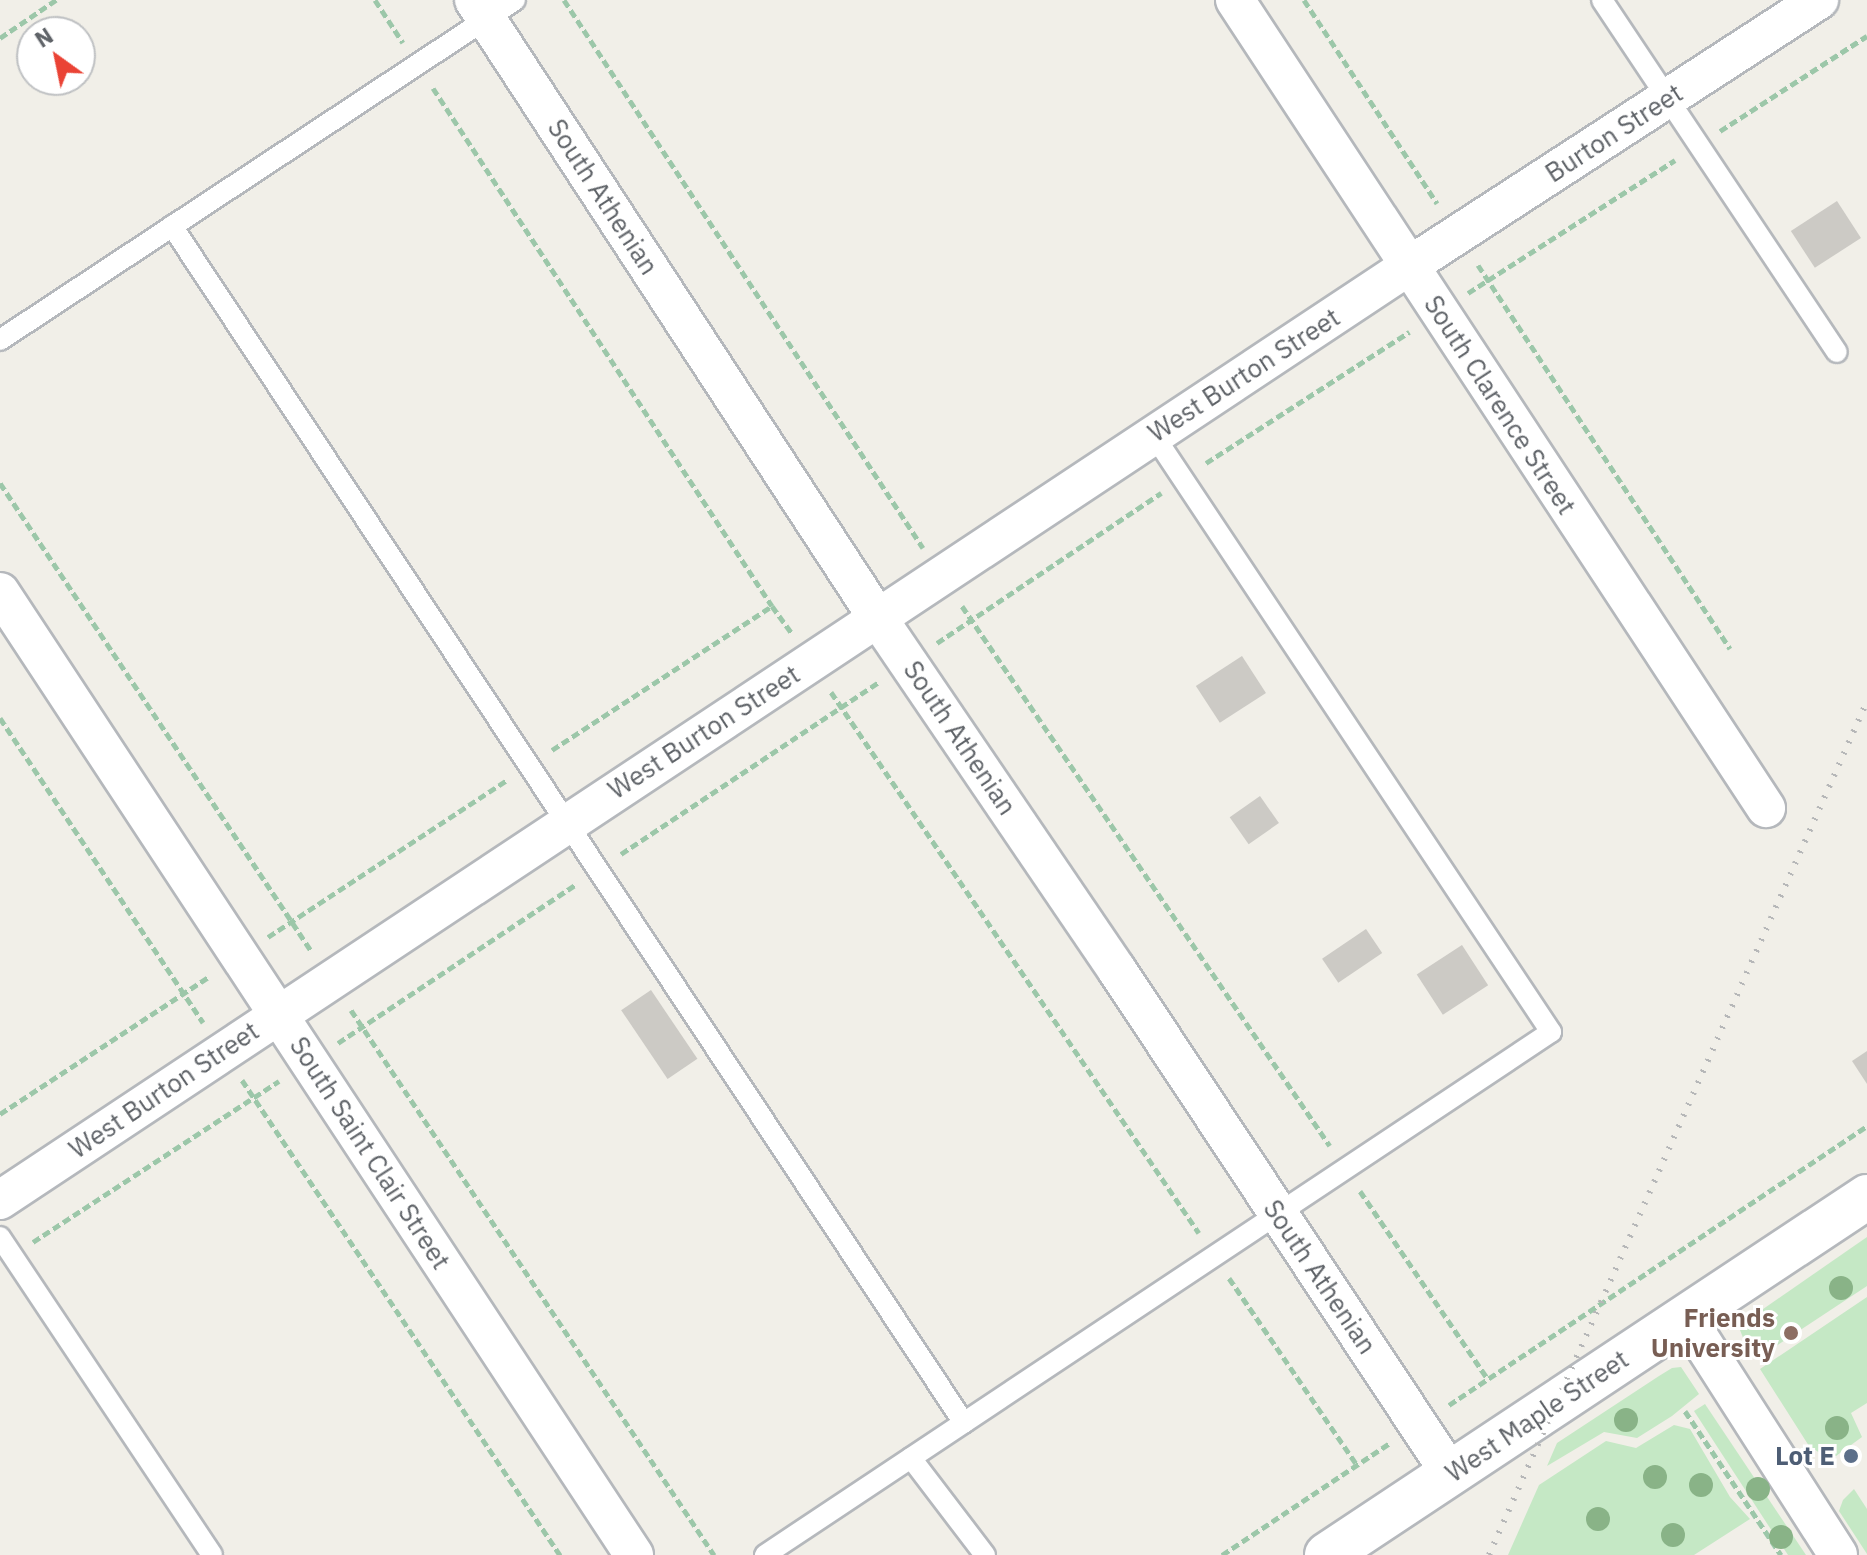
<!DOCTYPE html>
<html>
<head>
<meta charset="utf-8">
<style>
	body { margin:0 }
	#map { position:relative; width:1867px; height:1555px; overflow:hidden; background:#f1efe8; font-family:"IBM Plex Sans",sans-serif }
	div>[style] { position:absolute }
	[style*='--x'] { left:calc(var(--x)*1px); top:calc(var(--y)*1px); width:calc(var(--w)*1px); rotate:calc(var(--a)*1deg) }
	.green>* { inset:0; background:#c5e8c5 }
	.building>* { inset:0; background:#cccac5; transform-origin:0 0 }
	.path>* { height:5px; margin-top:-2.5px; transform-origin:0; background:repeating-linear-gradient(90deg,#9cc7a9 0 8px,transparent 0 12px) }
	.roads { filter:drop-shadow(2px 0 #b5b8bc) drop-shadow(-2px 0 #b5b8bc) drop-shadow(0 2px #b5b8bc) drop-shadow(0 -2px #b5b8bc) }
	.lane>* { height:20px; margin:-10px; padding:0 10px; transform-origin:10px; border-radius:10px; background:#fff }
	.street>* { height:38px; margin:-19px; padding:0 19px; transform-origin:19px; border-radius:19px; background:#fff }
	.secondary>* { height:44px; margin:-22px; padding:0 22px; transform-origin:22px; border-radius:22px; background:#fff }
	.rail>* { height:6px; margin-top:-3px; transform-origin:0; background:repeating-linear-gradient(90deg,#b6b7b8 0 2px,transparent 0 12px) }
	.trees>* { width:24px; height:24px; margin:-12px; border-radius:50%; background:#89b387 }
	.dots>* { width:22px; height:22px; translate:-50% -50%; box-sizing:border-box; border:4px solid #fff; border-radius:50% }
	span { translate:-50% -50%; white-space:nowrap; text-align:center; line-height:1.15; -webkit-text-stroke:6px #fff; paint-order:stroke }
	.street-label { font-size:26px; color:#5f6368 }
	.education-label { font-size:26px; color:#785e54; font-weight:700 }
	.right { translate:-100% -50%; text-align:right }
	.service-label { font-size:26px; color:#4e5e75; font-weight:700 }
	.north { position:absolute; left:16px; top:16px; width:80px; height:80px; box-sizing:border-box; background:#fff; border:2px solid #bfc1c3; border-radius:50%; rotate:327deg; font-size:22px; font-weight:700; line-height:32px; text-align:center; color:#5f6368 }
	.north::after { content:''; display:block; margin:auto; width:28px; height:36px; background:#ea4335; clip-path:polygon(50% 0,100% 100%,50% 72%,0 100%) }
</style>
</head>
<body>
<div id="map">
	<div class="green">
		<i style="clip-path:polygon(1867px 1237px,1867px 1286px,1767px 1352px,1751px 1358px,1740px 1330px,1743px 1323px)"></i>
		<i style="clip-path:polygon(1867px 1297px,1867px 1403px,1851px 1413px,1862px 1437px,1836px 1456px,1820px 1453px,1809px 1446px,1760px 1369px)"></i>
		<i style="clip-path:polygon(1681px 1367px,1699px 1394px,1672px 1416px,1637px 1438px,1604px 1432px,1547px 1466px,1557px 1443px,1659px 1376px,1672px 1368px)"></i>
		<i style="clip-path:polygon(1705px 1404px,1806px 1555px,1788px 1555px,1770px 1528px,1694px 1411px)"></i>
		<i style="clip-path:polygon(1674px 1425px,1690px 1429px,1730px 1497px,1750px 1519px,1694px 1555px,1508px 1555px,1539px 1485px,1606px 1441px,1636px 1448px)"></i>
		<i style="clip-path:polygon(1854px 1489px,1867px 1509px,1867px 1554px,1839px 1511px,1843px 1500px)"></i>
	</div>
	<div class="building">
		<i style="left:1837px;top:201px;width:44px;height:55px;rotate:57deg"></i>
		<i style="left:1242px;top:656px;width:44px;height:55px;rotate:57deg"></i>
		<i style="left:1260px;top:796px;width:33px;height:37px;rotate:55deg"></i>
		<i style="left:1366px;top:929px;width:29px;height:53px;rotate:56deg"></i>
		<i style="left:1462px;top:945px;width:48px;height:54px;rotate:57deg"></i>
		<i style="left:651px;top:990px;width:83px;height:36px;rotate:56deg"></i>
		<i style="clip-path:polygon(1867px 1051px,1867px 1084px,1852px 1061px)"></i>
	</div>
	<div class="path">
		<i style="--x:375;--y:0;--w:51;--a:56.9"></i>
		<i style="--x:564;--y:0;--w:655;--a:56.77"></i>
		<i style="--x:1304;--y:0;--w:243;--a:56.8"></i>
		<i style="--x:0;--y:38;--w:68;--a:-34.2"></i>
		<i style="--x:433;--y:88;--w:619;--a:56.8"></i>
		<i style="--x:1720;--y:131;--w:175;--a:-32.9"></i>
		<i style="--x:1478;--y:265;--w:459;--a:56.7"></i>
		<i style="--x:1468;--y:293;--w:246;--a:-32.7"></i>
		<i style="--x:1206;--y:463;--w:242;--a:-32.8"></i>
		<i style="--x:0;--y:483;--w:563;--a:56.37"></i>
		<i style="--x:962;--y:606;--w:653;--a:55.73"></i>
		<i style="--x:937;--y:643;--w:270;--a:-33.8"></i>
		<i style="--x:831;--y:692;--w:654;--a:55.78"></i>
		<i style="--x:0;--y:718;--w:366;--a:56.3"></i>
		<i style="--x:552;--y:750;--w:263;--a:-33.2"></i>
		<i style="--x:772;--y:606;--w:34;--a:54"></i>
		<i style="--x:621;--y:854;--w:310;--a:-33.7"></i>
		<i style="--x:268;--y:937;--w:286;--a:-33.3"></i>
		<i style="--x:351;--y:1010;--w:655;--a:56.33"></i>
		<i style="--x:338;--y:1043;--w:286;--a:-33.7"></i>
		<i style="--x:242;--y:1080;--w:572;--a:56.2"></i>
		<i style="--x:0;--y:1114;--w:251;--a:-33.3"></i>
		<i style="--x:1360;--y:1191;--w:227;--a:55.8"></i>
		<i style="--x:33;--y:1242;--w:294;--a:-33.2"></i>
		<i style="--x:1229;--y:1278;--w:227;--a:55.6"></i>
		<i style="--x:1449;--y:1405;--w:503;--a:-33.72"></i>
		<i style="--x:1685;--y:1411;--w:173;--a:56.3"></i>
		<i style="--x:1222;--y:1555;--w:202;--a:-33.7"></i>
	</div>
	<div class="roads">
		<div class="lane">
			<i style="--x:1602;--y:0;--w:423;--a:56.3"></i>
			<i style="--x:172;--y:226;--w:1435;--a:56.51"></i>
			<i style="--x:0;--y:340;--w:617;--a:-33.43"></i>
			<i style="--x:0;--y:1237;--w:382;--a:56.3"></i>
			<i style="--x:911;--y:1458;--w:122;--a:52.7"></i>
			<i style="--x:765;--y:1555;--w:944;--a:-33.64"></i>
			<i style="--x:1551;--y:1032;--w:718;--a:-123.65"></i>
		</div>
		<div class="street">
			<i style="--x:474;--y:0;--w:737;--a:56.85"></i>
			<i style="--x:877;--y:617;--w:427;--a:55.8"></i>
			<i style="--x:1117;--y:970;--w:603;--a:56.49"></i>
			<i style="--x:1235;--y:0;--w:967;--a:56.69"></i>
			<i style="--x:0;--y:592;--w:1153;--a:56.64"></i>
			<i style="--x:0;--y:1200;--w:1690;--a:-33.54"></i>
			<i style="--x:1409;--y:266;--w:489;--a:-33"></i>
			<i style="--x:1686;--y:1317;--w:282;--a:57.4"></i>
		</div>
		<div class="secondary">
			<i style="--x:1327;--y:1555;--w:648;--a:-33.54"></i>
		</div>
	</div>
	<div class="rail">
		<i style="--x:1489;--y:1555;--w:934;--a:-66.12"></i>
	</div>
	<div class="trees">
		<i style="left:1841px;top:1288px"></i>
		<i style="left:1626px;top:1420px"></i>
		<i style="left:1837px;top:1428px"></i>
		<i style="left:1655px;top:1477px"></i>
		<i style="left:1701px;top:1485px"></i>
		<i style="left:1758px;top:1489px"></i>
		<i style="left:1598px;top:1519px"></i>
		<i style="left:1673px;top:1535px"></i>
		<i style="left:1781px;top:1537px"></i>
	</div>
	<div class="dots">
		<i style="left:1791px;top:1333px;background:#8d6e63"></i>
		<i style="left:1851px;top:1456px;background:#5c6f8a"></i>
	</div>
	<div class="street-label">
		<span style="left:1614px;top:133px;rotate:-33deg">Burton Street</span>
		<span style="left:603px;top:197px;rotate:57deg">South Athenian</span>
		<span style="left:1244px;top:375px;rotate:-33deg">West Burton Street</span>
		<span style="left:1500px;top:405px;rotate:57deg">South Clarence Street</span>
		<span style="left:704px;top:732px;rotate:-33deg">West Burton Street</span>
		<span style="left:960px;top:738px;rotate:56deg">South Athenian</span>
		<span style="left:164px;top:1090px;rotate:-34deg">West Burton Street</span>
		<span style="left:370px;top:1153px;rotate:57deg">South Saint Clair Street</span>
		<span style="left:1320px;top:1277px;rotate:56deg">South Athenian</span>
		<span style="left:1537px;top:1416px;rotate:-34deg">West Maple Street</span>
	</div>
	<div class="education-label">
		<span class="right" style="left:1775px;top:1333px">Friends<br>University</span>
	</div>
	<div class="service-label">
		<span class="right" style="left:1835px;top:1456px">Lot E</span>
	</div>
	<div class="north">N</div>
</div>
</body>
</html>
